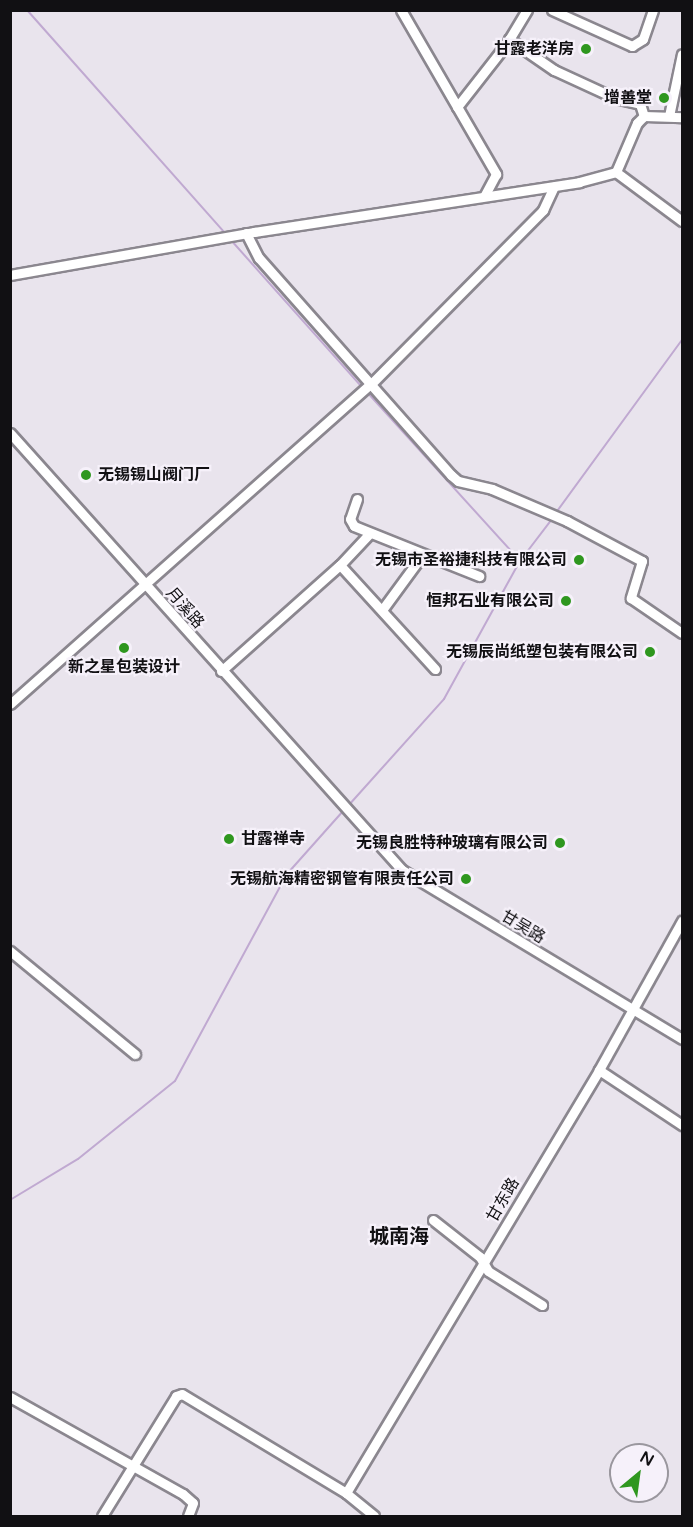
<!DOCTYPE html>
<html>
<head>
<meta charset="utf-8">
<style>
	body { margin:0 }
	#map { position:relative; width:693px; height:1527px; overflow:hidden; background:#e9e4ed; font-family:"Varela Round","Noto Sans SC",sans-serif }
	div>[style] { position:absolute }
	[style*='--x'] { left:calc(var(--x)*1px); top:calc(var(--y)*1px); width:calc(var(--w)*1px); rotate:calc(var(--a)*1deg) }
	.stream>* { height:2px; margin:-1px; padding:0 1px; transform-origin:1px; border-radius:1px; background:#c0a9d1 }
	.roads { filter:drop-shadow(2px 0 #8b878f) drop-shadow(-2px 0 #8b878f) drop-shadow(0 2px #8b878f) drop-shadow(0 -2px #8b878f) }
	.minor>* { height:9px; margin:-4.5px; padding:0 4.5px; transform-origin:4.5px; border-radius:4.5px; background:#fff }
	.dots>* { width:16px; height:16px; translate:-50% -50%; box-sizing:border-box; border:3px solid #f6f1fa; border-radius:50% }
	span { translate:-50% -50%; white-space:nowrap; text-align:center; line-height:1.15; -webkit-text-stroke:4.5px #f6f1fa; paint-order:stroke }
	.poi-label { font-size:16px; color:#111013; font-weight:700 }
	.right { translate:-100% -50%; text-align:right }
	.left { translate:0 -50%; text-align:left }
	.street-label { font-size:16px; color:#111013 }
	.quarter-label { font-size:20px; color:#111013; font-weight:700 }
	.frame { position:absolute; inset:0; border:12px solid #111013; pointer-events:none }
	.north { position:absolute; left:609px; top:1443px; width:60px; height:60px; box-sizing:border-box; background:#f6f1fa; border:2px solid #9a979e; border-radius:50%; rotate:29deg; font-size:16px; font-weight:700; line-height:24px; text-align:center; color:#111013 }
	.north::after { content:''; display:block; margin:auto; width:21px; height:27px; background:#2f971f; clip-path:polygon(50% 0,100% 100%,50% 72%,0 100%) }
</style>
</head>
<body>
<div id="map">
	<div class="stream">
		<i style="--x:27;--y:10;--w:300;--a:48.4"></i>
		<i style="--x:230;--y:239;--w:198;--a:48.3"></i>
		<i style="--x:366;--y:391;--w:229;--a:47.8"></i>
		<i style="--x:555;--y:514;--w:215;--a:-53.9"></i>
		<i style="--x:348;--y:806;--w:144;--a:-48.1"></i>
		<i style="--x:444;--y:699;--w:158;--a:-61.2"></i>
		<i style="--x:520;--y:561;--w:53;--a:-52.7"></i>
		<i style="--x:10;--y:1200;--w:79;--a:-31.1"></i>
		<i style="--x:78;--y:1159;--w:124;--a:-38.8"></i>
		<i style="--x:175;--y:1081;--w:235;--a:-61.6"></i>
		<i style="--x:287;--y:874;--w:86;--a:-48.3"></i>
	</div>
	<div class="roads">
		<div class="minor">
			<i style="--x:401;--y:10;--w:190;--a:59.9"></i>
			<i style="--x:496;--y:174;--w:24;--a:118"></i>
			<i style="--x:552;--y:10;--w:88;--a:24.2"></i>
			<i style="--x:632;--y:46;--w:13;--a:-32"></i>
			<i style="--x:643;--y:39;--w:31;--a:-71"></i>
			<i style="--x:509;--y:39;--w:55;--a:34.6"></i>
			<i style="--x:554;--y:70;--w:67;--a:24.7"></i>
			<i style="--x:615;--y:98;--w:26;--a:13"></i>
			<i style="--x:640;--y:104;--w:13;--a:72"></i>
			<i style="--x:457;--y:107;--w:81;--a:-52"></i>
			<i style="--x:507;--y:43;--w:39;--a:-59"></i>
			<i style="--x:669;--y:116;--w:63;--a:-78.2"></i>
			<i style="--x:616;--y:172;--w:82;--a:36.6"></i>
			<i style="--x:246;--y:233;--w:28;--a:63"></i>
			<i style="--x:259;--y:258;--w:290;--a:48.5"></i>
			<i style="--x:451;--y:475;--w:9;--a:41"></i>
			<i style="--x:458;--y:481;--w:35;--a:13"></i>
			<i style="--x:492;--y:489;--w:82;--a:23.1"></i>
			<i style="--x:567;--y:521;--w:85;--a:28.1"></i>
			<i style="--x:642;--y:561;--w:39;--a:107"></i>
			<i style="--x:631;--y:598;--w:62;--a:34.5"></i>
			<i style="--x:10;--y:275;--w:248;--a:-10"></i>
			<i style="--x:254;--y:232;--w:329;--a:-8.7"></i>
			<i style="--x:579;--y:182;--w:38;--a:-15"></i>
			<i style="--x:616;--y:172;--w:53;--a:-66.8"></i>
			<i style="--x:637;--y:123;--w:10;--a:-45"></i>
			<i style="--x:644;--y:116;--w:38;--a:2"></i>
			<i style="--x:10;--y:433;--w:587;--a:48.11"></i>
			<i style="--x:402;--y:870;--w:327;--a:31.1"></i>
			<i style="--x:357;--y:499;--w:21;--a:109"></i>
			<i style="--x:350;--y:519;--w:8;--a:60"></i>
			<i style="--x:354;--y:526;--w:135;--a:21.8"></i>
			<i style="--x:340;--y:565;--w:141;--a:47.6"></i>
			<i style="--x:382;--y:610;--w:69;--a:-53.8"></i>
			<i style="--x:221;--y:671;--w:159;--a:-41.7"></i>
			<i style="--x:340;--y:565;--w:44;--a:-46.8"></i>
			<i style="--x:10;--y:704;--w:482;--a:-41.6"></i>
			<i style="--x:371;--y:384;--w:245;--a:-45.3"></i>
			<i style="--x:543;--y:210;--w:26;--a:-65"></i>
			<i style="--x:10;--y:951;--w:162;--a:39.5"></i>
			<i style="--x:599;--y:1070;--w:100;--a:33.5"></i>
			<i style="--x:433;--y:1220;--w:60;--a:38.2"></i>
			<i style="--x:480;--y:1257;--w:16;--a:60"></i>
			<i style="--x:488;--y:1271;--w:64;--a:32.2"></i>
			<i style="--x:10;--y:1397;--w:198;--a:29.3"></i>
			<i style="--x:183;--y:1494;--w:13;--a:42"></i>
			<i style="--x:193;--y:1503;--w:14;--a:111"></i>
			<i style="--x:346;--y:1493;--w:493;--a:-59.1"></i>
			<i style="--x:599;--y:1070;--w:171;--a:-60.9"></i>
			<i style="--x:102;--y:1516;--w:141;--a:-58.3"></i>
			<i style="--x:176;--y:1396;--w:6;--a:-18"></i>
			<i style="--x:182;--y:1394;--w:192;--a:31.1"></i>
			<i style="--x:346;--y:1493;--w:36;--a:39"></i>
		</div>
	</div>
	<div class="dots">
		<i style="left:586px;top:49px;background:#2f971f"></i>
		<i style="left:664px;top:98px;background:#2f971f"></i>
		<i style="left:86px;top:475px;background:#2f971f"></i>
		<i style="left:579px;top:560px;background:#2f971f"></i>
		<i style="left:566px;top:601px;background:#2f971f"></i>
		<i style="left:124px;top:648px;background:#2f971f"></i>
		<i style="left:650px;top:652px;background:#2f971f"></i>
		<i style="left:229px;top:839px;background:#2f971f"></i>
		<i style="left:560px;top:843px;background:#2f971f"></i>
		<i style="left:466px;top:879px;background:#2f971f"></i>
	</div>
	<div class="poi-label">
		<span class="right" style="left:574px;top:49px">甘露老洋房</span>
		<span class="right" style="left:652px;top:98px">增善堂</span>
		<span class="left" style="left:98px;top:475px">无锡锡山阀门厂</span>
		<span class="right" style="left:567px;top:560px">无锡市圣裕捷科技有限公司</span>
		<span class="right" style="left:554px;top:601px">恒邦石业有限公司</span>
		<span class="right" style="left:638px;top:652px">无锡辰尚纸塑包装有限公司</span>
		<span style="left:124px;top:667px">新之星包装设计</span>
		<span class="left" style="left:241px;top:839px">甘露禅寺</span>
		<span class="right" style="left:548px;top:843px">无锡良胜特种玻璃有限公司</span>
		<span class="right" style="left:454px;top:879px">无锡航海精密钢管有限责任公司</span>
	</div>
	<div class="street-label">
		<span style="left:185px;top:608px;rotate:49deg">月溪路</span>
		<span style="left:523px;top:927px;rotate:31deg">甘吴路</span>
		<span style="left:503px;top:1200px;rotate:-60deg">甘东路</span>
	</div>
	<div class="quarter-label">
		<span style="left:399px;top:1237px">城南海</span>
	</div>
	<div class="frame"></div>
	<div class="north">N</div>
</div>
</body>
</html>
